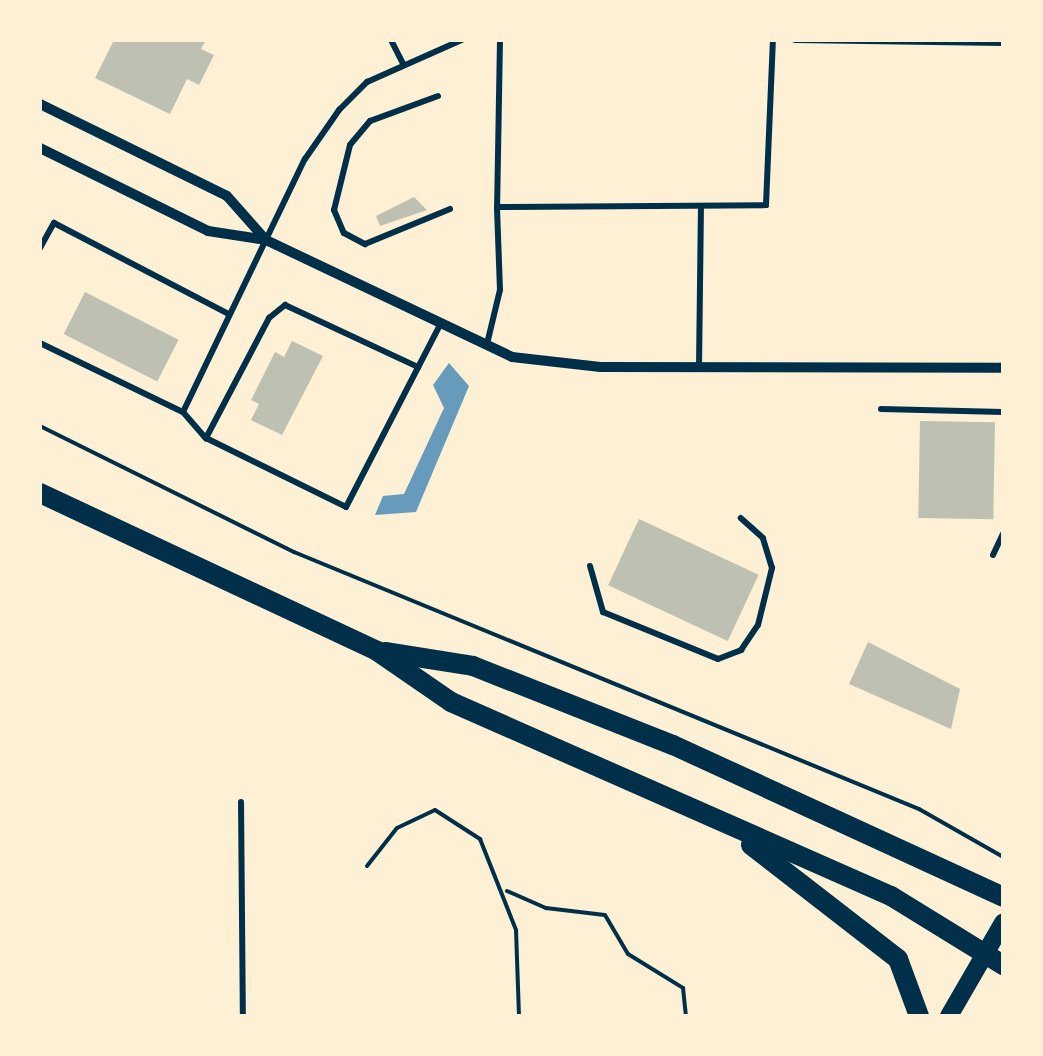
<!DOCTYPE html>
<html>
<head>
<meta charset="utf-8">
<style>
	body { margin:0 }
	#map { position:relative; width:1043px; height:1056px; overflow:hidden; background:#fdf0d5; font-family:"Archivo Narrow",sans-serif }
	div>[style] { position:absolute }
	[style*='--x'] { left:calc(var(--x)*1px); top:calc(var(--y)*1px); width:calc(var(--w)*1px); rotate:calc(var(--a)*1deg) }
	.water>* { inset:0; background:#669bbc }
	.building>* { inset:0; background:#bec0b2; transform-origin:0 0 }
	.path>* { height:4px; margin:-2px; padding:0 2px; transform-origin:2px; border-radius:2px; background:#003049 }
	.service>* { height:6px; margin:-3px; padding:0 3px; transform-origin:3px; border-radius:3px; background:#003049 }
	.minor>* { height:10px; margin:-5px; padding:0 5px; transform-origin:5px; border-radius:5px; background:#003049 }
	.secondary>* { height:18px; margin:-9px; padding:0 9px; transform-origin:9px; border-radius:9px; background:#003049 }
	.primary>* { height:20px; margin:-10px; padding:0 10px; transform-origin:10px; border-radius:10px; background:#003049 }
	span { translate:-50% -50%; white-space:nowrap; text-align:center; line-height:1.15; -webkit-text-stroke:10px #fdf0d5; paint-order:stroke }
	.frame { position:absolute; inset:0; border:42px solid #fdf0d5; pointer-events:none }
</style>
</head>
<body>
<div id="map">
	<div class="water">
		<i style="clip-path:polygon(449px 363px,469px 386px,416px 512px,375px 515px,383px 496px,404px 494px,444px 408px,433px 385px)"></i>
	</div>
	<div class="building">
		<i style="clip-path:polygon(114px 40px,206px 40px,201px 49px,214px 55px,199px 85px,187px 79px,170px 114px,95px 78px)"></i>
		<i style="clip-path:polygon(414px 197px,427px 210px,380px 226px,376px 216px)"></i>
		<i style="left:85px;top:292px;width:105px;height:47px;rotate:27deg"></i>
		<i style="clip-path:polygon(292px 341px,323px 356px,282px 435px,251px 420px,259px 404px,251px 400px,275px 352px,284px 357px)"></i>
		<i style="left:920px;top:421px;width:75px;height:97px;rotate:1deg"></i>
		<i style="left:639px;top:519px;width:132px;height:73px;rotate:25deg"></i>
		<i style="clip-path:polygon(868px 642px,960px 689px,951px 729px,849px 684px)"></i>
	</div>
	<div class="path">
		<i style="--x:40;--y:426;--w:284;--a:26.4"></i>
		<i style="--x:294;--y:552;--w:676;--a:22.35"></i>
		<i style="--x:919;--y:809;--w:97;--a:29.7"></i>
		<i style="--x:367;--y:866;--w:48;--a:-51.7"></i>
		<i style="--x:397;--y:828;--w:42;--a:-25.3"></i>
		<i style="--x:435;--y:810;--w:54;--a:32.8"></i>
		<i style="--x:480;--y:839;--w:98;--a:68.4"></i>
		<i style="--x:516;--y:930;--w:86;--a:88"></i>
		<i style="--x:507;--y:891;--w:43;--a:23.6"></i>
		<i style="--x:546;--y:908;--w:59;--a:6.8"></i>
		<i style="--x:605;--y:915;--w:45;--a:59.5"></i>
		<i style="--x:628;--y:954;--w:65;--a:31.7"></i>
		<i style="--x:683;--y:988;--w:28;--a:84"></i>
	</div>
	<div class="service">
		<i style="--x:391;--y:40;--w:27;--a:63"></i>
		<i style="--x:500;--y:40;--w:167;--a:91"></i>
		<i style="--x:497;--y:207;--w:269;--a:-0.4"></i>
		<i style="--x:766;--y:205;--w:165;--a:-87.6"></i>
		<i style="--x:795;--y:40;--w:208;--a:0.8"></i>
		<i style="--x:438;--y:96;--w:72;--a:159.8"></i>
		<i style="--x:370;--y:121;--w:31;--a:130"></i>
		<i style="--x:350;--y:145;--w:67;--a:103.8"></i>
		<i style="--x:334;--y:210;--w:25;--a:67"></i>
		<i style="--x:344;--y:233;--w:24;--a:28"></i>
		<i style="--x:365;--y:244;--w:92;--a:-22.4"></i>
		<i style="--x:40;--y:248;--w:29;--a:-61"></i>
		<i style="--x:54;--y:223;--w:195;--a:27.5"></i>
		<i style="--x:40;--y:343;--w:159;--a:25.8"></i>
		<i style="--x:183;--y:412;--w:281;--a:-64.3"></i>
		<i style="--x:305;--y:159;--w:60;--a:-55.2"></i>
		<i style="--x:339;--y:110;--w:40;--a:-45"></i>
		<i style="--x:367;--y:82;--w:104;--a:-23.9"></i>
		<i style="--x:487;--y:344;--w:56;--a:-76.5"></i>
		<i style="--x:500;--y:290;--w:83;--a:-92.1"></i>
		<i style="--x:699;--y:367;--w:161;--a:-89.3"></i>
		<i style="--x:881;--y:409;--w:122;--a:1.4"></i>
		<i style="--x:183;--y:412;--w:35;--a:49"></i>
		<i style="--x:206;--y:438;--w:156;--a:26.2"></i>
		<i style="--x:346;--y:507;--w:203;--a:-62.7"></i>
		<i style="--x:206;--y:438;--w:136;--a:-62.3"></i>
		<i style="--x:269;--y:318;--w:21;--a:-39"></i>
		<i style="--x:285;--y:305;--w:147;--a:25"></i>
		<i style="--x:993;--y:555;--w:23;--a:-65"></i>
		<i style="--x:590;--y:566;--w:48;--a:74.2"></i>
		<i style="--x:603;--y:612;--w:124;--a:22.2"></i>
		<i style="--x:718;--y:659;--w:25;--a:-21"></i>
		<i style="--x:741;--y:650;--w:30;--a:-56"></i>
		<i style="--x:758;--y:625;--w:59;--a:-76.2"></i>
		<i style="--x:772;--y:568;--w:31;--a:-107"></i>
		<i style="--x:763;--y:538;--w:30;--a:-138"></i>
		<i style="--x:241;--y:802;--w:214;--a:89.5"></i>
	</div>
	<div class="minor">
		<i style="--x:40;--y:104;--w:208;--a:26.2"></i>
		<i style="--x:227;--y:196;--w:57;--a:48.5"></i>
		<i style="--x:40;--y:148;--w:187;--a:26.3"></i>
		<i style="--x:208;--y:231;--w:59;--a:8.8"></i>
		<i style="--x:266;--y:240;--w:272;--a:25.4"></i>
		<i style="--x:512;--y:357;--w:89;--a:6.5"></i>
		<i style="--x:600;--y:367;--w:403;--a:0.1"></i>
	</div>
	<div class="secondary">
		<i style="--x:949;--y:1016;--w:108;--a:-59.9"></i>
	</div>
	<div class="primary">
		<i style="--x:40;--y:493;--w:372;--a:25.1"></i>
		<i style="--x:377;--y:651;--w:90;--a:34.6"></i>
		<i style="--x:451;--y:702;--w:481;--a:23.8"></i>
		<i style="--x:891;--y:896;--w:132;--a:31.6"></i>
		<i style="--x:385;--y:652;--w:89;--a:9"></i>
		<i style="--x:473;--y:666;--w:215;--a:21.6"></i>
		<i style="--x:673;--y:745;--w:363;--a:24.7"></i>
		<i style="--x:751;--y:845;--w:186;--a:37.8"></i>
		<i style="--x:898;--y:959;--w:61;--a:69.8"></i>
	</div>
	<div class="frame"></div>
</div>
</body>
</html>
